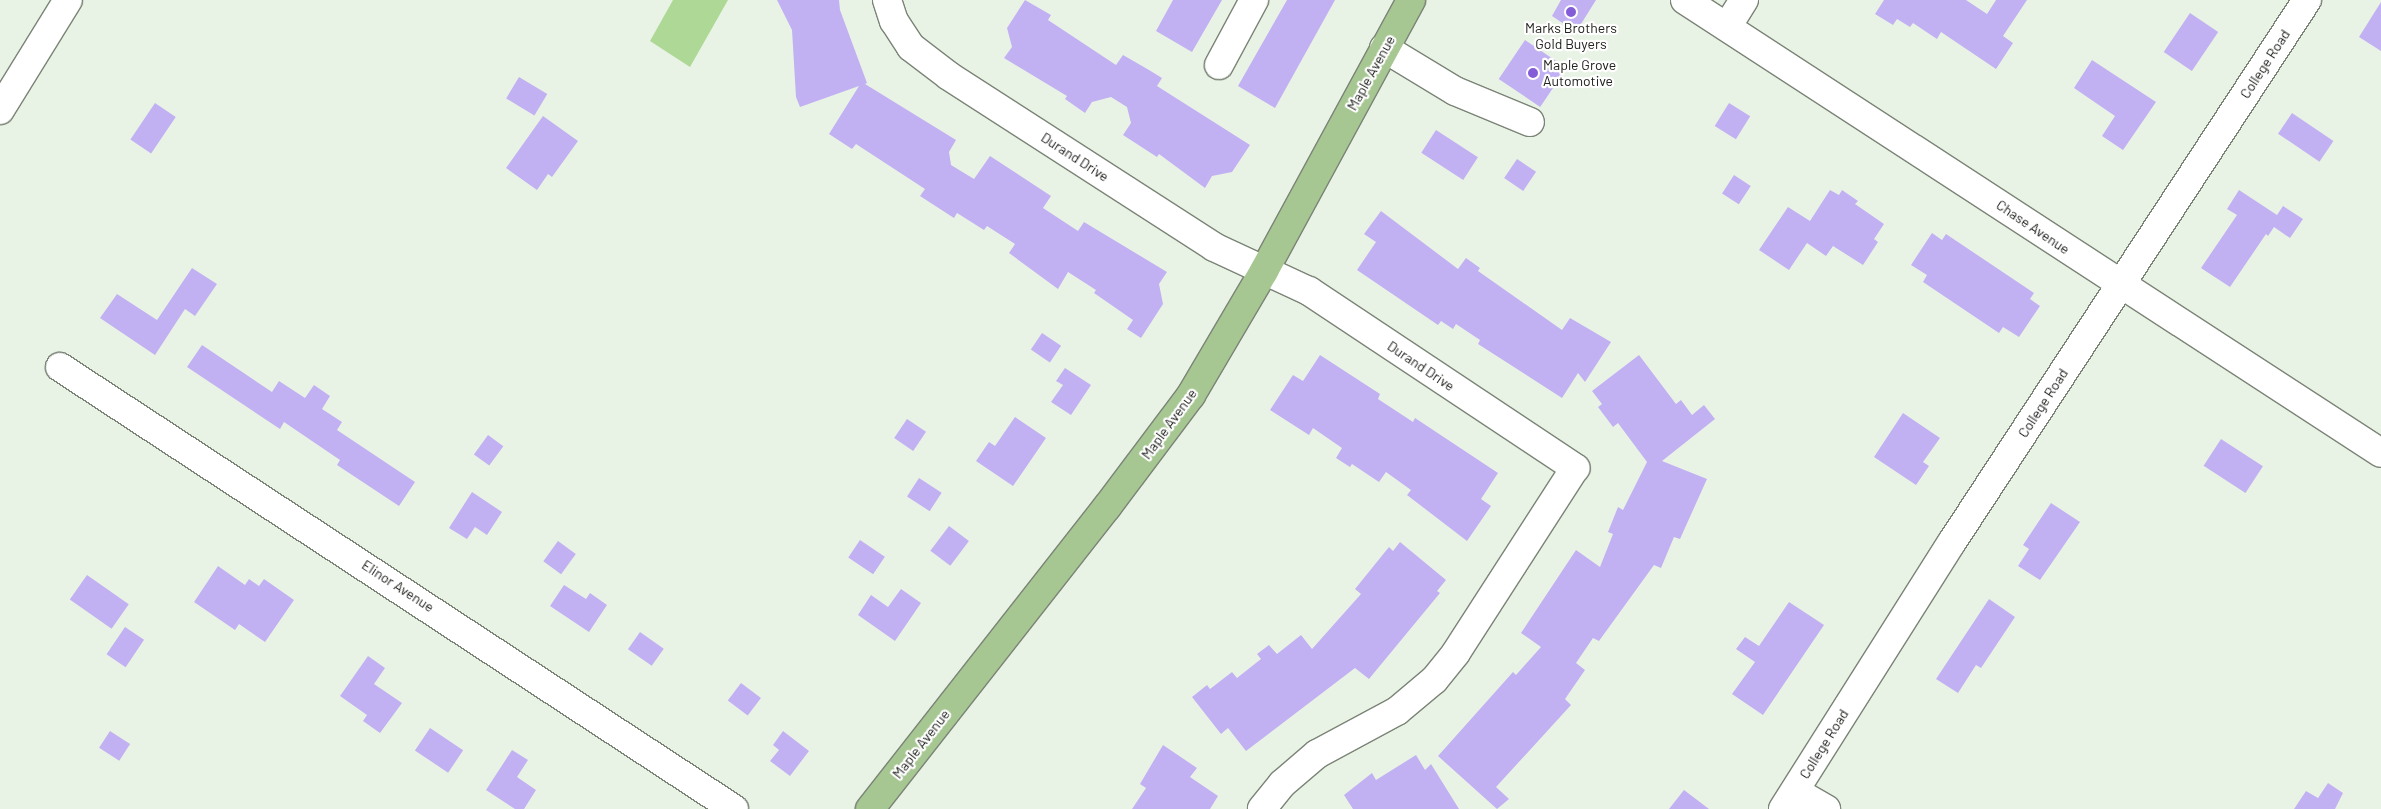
<!DOCTYPE html>
<html>
<head>
<meta charset="utf-8">
<style>
	body { margin:0 }
	#map { position:relative; width:2381px; height:809px; overflow:hidden; background:#e9f3e5; font-family:Barlow,sans-serif }
	div>[style] { position:absolute }
	[style*='--x'] { left:calc(var(--x)*1px); top:calc(var(--y)*1px); width:calc(var(--w)*1px); rotate:calc(var(--a)*1deg) }
	.green>* { inset:0; background:#add895 }
	.building>* { inset:0; background:#c1b1f2; transform-origin:0 0 }
	.roads { filter:drop-shadow(1px 0 #7b8477) drop-shadow(-1px 0 #7b8477) drop-shadow(0 1px #7b8477) drop-shadow(0 -1px #7b8477) }
	.minor>* { height:28px; margin:-14px; padding:0 14px; transform-origin:14px; border-radius:14px; background:#fff }
	.major>* { height:28px; margin:-14px; padding:0 14px; transform-origin:14px; border-radius:14px; background:#a6c791 }
	.dots>* { width:14px; height:14px; translate:-50% -50%; box-sizing:border-box; border:2px solid #fff; border-radius:50% }
	span { translate:-50% -50%; white-space:nowrap; text-align:center; line-height:1.15; -webkit-text-stroke:4.5px #fff; paint-order:stroke }
	.poi-label { font-size:14px; color:#20231e }
	.left { translate:0 -50%; text-align:left }
	.street-label { font-size:14px; color:#20231e }
</style>
</head>
<body>
<div id="map">
	<div class="green">
		<i style="clip-path:polygon(673px 0,728px 0,690px 67px,650px 41px)"></i>
	</div>
	<div class="building">
		<i style="clip-path:polygon(777px 0,839px 0,840px 10px,867px 83px,865px 84px,956px 140px,949px 152px,951px 165px,974px 179px,990px 156px,1051px 196px,1043px 208px,1078px 231px,1084px 222px,1167px 272px,1159px 284px,1163px 304px,1141px 338px,1127px 329px,1133px 320px,1094px 293px,1096px 290px,1068px 272px,1058px 289px,1009px 253px,1015px 244px,987px 226px,984px 230px,957px 213px,954px 218px,920px 196px,925px 189px,856px 144px,852px 149px,829px 134px,859px 86px,800px 107px,796px 97px,792px 30px)"></i>
		<i style="clip-path:polygon(1025px 0,1051px 15px,1048px 20px,1116px 65px,1123px 55px,1149px 70px,1162px 78px,1157px 86px,1250px 145px,1232px 172px,1212px 176px,1205px 188px,1159px 154px,1157px 157px,1123px 135px,1131px 123px,1127px 107px,1111px 97px,1092px 102px,1085px 113px,1065px 99px,1067px 96px,1004px 58px,1012px 47px,1007px 28px)"></i>
		<i style="clip-path:polygon(1173px 0,1222px 0,1192px 52px,1156px 31px)"></i>
		<i style="clip-path:polygon(1287px 0,1335px 0,1275px 108px,1238px 86px)"></i>
		<i style="clip-path:polygon(1561px 0,1596px 0,1576px 32px,1552px 16px)"></i>
		<i style="clip-path:polygon(1884px 0,1966px 0,1987px 14px,1996px 0,2027px 0,2003px 36px,2013px 43px,1996px 69px,1941px 32px,1937px 39px,1913px 23px,1910px 27px,1897px 19px,1893px 25px,1875px 14px)"></i>
		<i style="clip-path:polygon(2381px 2px,2381px 51px,2359px 37px)"></i>
		<i style="left:2190px;top:13px;width:34px;height:47px;rotate:34deg"></i>
		<i style="left:1525px;top:40px;width:50px;height:47px;rotate:34deg"></i>
		<i style="clip-path:polygon(2092px 60px,2156px 102px,2123px 150px,2102px 136px,2115px 116px,2074px 88px)"></i>
		<i style="left:519px;top:77px;width:33px;height:25px;rotate:31deg"></i>
		<i style="left:155px;top:103px;width:25px;height:44px;rotate:34deg"></i>
		<i style="left:1729px;top:103px;width:25px;height:27px;rotate:32deg"></i>
		<i style="left:2292px;top:113px;width:50px;height:25px;rotate:34deg"></i>
		<i style="clip-path:polygon(543px 116px,578px 141px,552px 177px,548px 174px,537px 190px,506px 168px)"></i>
		<i style="left:1436px;top:130px;width:50px;height:27px;rotate:33deg"></i>
		<i style="left:1517px;top:159px;width:23px;height:23px;rotate:34deg"></i>
		<i style="left:1734px;top:175px;width:20px;height:22px;rotate:33deg"></i>
		<i style="clip-path:polygon(1830px 190px,1839px 195px,1842px 190px,1858px 201px,1855px 204px,1884px 224px,1874px 239px,1878px 242px,1863px 265px,1833px 246px,1826px 256px,1807px 243px,1789px 270px,1759px 250px,1788px 207px,1810px 221px)"></i>
		<i style="clip-path:polygon(2239px 190px,2277px 215px,2283px 206px,2303px 219px,2290px 238px,2274px 227px,2268px 236px,2266px 234px,2230px 287px,2201px 268px,2237px 215px,2227px 209px)"></i>
		<i style="clip-path:polygon(1381px 211px,1458px 269px,1466px 258px,1480px 268px,1478px 271px,1562px 330px,1570px 318px,1611px 342px,1585px 382px,1578px 373px,1562px 398px,1478px 344px,1480px 340px,1456px 324px,1453px 329px,1441px 321px,1438px 325px,1357px 270px,1376px 242px,1364px 234px)"></i>
		<i style="clip-path:polygon(1932px 233px,1942px 240px,1946px 234px,2034px 293px,2030px 299px,2040px 306px,2019px 337px,2003px 327px,1999px 333px,1923px 282px,1927px 275px,1911px 265px)"></i>
		<i style="clip-path:polygon(192px 268px,217px 284px,195px 316px,185px 309px,155px 355px,100px 318px,117px 294px,157px 320px)"></i>
		<i style="left:1042px;top:333px;width:23px;height:20px;rotate:34deg"></i>
		<i style="clip-path:polygon(202px 345px,272px 392px,279px 381px,305px 398px,314px 385px,330px 396px,322px 409px,342px 422px,337px 430px,415px 482px,399px 506px,337px 465px,340px 460px,284px 422px,280px 429px,187px 367px)"></i>
		<i style="clip-path:polygon(1320px 355px,1380px 394px,1378px 399px,1413px 422px,1415px 418px,1498px 473px,1481px 499px,1491px 506px,1467px 541px,1407px 495px,1411px 490px,1386px 472px,1379px 482px,1352px 464px,1350px 467px,1336px 458px,1342px 448px,1313px 428px,1309px 435px,1270px 410px,1293px 375px,1303px 381px)"></i>
		<i style="clip-path:polygon(1639px 355px,1676px 404px,1681px 400px,1692px 415px,1704px 405px,1715px 419px,1662px 461px,1707px 479px,1680px 539px,1674px 537px,1661px 568px,1654px 565px,1599px 641px,1593px 638px,1576px 663px,1585px 670px,1565px 699px,1571px 705px,1496px 787px,1509px 799px,1497px 809px,1438px 756px,1513px 672px,1516px 675px,1541px 647px,1521px 633px,1576px 550px,1600px 567px,1613px 534px,1608px 532px,1618px 507px,1623px 510px,1647px 462px,1618px 423px,1613px 427px,1598px 407px,1602px 404px,1592px 391px)"></i>
		<i style="clip-path:polygon(1065px 368px,1091px 385px,1071px 415px,1051px 402px,1063px 385px,1056px 381px)"></i>
		<i style="clip-path:polygon(1903px 413px,1940px 438px,1923px 462px,1929px 466px,1916px 485px,1874px 457px)"></i>
		<i style="clip-path:polygon(1015px 417px,1046px 438px,1013px 486px,976px 461px,989px 442px,995px 446px)"></i>
		<i style="left:907px;top:419px;width:23px;height:23px;rotate:34deg"></i>
		<i style="left:488px;top:435px;width:19px;height:24px;rotate:36deg"></i>
		<i style="left:2221px;top:439px;width:50px;height:32px;rotate:33deg"></i>
		<i style="left:919px;top:478px;width:27px;height:22px;rotate:33deg"></i>
		<i style="clip-path:polygon(472px 492px,502px 512px,487px 535px,475px 527px,467px 539px,449px 528px)"></i>
		<i style="clip-path:polygon(2051px 503px,2080px 522px,2040px 580px,2018px 566px,2029px 549px,2023px 545px)"></i>
		<i style="left:949px;top:526px;width:25px;height:31px;rotate:37deg"></i>
		<i style="left:860px;top:540px;width:30px;height:21px;rotate:34deg"></i>
		<i style="left:558px;top:541px;width:22px;height:25px;rotate:36deg"></i>
		<i style="clip-path:polygon(1400px 542px,1446px 580px,1437px 591px,1440px 593px,1369px 679px,1355px 668px,1246px 751px,1228px 728px,1221px 734px,1192px 697px,1207px 685px,1210px 689px,1232px 672px,1237px 678px,1261px 659px,1257px 654px,1269px 645px,1277px 654px,1301px 635px,1312px 649px,1361px 594px,1355px 589px,1389px 547px,1393px 551px)"></i>
		<i style="clip-path:polygon(218px 566px,245px 585px,249px 579px,259px 586px,264px 579px,294px 600px,265px 642px,239px 624px,235px 630px,194px 602px)"></i>
		<i style="left:87px;top:575px;width:51px;height:30px;rotate:35deg"></i>
		<i style="clip-path:polygon(564px 585px,586px 599px,590px 593px,607px 605px,589px 632px,550px 606px)"></i>
		<i style="clip-path:polygon(901px 589px,921px 603px,895px 641px,858px 615px,871px 595px,888px 607px)"></i>
		<i style="clip-path:polygon(1989px 599px,2015px 617px,1981px 668px,1976px 665px,1958px 693px,1936px 679px)"></i>
		<i style="clip-path:polygon(1789px 602px,1824px 625px,1763px 715px,1732px 694px,1755px 662px,1736px 649px,1745px 637px,1759px 646px)"></i>
		<i style="left:125px;top:627px;width:23px;height:33px;rotate:34deg"></i>
		<i style="left:640px;top:632px;width:29px;height:21px;rotate:35deg"></i>
		<i style="clip-path:polygon(368px 656px,385px 668px,374px 684px,402px 703px,380px 733px,363px 721px,367px 715px,340px 696px)"></i>
		<i style="left:741px;top:683px;width:25px;height:22px;rotate:37deg"></i>
		<i style="left:430px;top:728px;width:40px;height:27px;rotate:34deg"></i>
		<i style="left:110px;top:731px;width:24px;height:20px;rotate:33deg"></i>
		<i style="clip-path:polygon(783px 731px,809px 751px,790px 776px,770px 761px,779px 750px,773px 745px)"></i>
		<i style="clip-path:polygon(1163px 745px,1197px 768px,1190px 777px,1218px 796px,1210px 809px,1132px 809px,1146px 788px,1140px 784px)"></i>
		<i style="clip-path:polygon(512px 750px,528px 760px,517px 777px,536px 790px,524px 809px,515px 809px,486px 790px)"></i>
		<i style="clip-path:polygon(1416px 755px,1425px 770px,1431px 764px,1459px 809px,1353px 809px,1344px 795px,1372px 773px,1376px 780px)"></i>
		<i style="clip-path:polygon(2328px 783px,2343px 793px,2335px 809px,2294px 809px,2306px 791px,2318px 798px)"></i>
		<i style="clip-path:polygon(1684px 790px,1709px 809px,1669px 809px)"></i>
	</div>
	<div class="roads">
		<div class="minor">
			<i style="--x:887;--y:0;--w:22;--a:72"></i>
			<i style="--x:894;--y:21;--w:31;--a:57"></i>
			<i style="--x:911;--y:47;--w:48;--a:37.3"></i>
			<i style="--x:949;--y:76;--w:315;--a:32.8"></i>
			<i style="--x:1214;--y:247;--w:105;--a:24.9"></i>
			<i style="--x:1309;--y:291;--w:320;--a:33.6"></i>
			<i style="--x:1575;--y:468;--w:220;--a:122.8"></i>
			<i style="--x:1456;--y:653;--w:35;--a:129"></i>
			<i style="--x:1434;--y:680;--w:48;--a:140"></i>
			<i style="--x:1397;--y:711;--w:91;--a:151.7"></i>
			<i style="--x:1317;--y:754;--w:46;--a:139.4"></i>
			<i style="--x:1282;--y:784;--w:32;--a:129"></i>
			<i style="--x:1685;--y:0;--w:830;--a:33.06"></i>
			<i style="--x:1727;--y:27;--w:32;--a:-58"></i>
			<i style="--x:1384;--y:48;--w:83;--a:31.2"></i>
			<i style="--x:1455;--y:91;--w:81;--a:22.5"></i>
			<i style="--x:1219;--y:65;--w:74;--a:-61.7"></i>
			<i style="--x:0;--y:110;--w:129;--a:-58.3"></i>
			<i style="--x:60;--y:367;--w:806;--a:33.26"></i>
			<i style="--x:1795;--y:791;--w:36;--a:30"></i>
			<i style="--x:1783;--y:809;--w:316;--a:-57.7"></i>
			<i style="--x:1952;--y:542;--w:648;--a:-56.78"></i>
		</div>
		<div class="major">
			<i style="--x:870;--y:809;--w:384;--a:-51.9"></i>
			<i style="--x:1107;--y:507;--w:140;--a:-53.1"></i>
			<i style="--x:1191;--y:395;--w:144;--a:-59.5"></i>
			<i style="--x:1264;--y:271;--w:308;--a:-61.5"></i>
		</div>
	</div>
	<div class="dots">
		<i style="left:1571px;top:12px;background:#845cd7"></i>
		<i style="left:1533px;top:73px;background:#845cd7"></i>
	</div>
	<div class="poi-label">
		<span style="left:1571px;top:36px">Marks Brothers<br>Gold Buyers</span>
		<span class="left" style="left:1543px;top:73px">Maple Grove<br>Automotive</span>
	</div>
	<div class="street-label">
		<span style="left:2265px;top:64px;rotate:-57deg">College Road</span>
		<span style="left:1371px;top:73px;rotate:-61deg">Maple Avenue</span>
		<span style="left:1075px;top:157px;rotate:33deg">Durand Drive</span>
		<span style="left:2033px;top:227px;rotate:34deg">Chase Avenue</span>
		<span style="left:1421px;top:366px;rotate:34deg">Durand Drive</span>
		<span style="left:2043px;top:403px;rotate:-57deg">College Road</span>
		<span style="left:1169px;top:424px;rotate:-54deg">Maple Avenue</span>
		<span style="left:398px;top:586px;rotate:33deg">Elinor Avenue</span>
		<span style="left:921px;top:744px;rotate:-52deg">Maple Avenue</span>
		<span style="left:1824px;top:744px;rotate:-58deg">College Road</span>
	</div>
</div>
</body>
</html>
